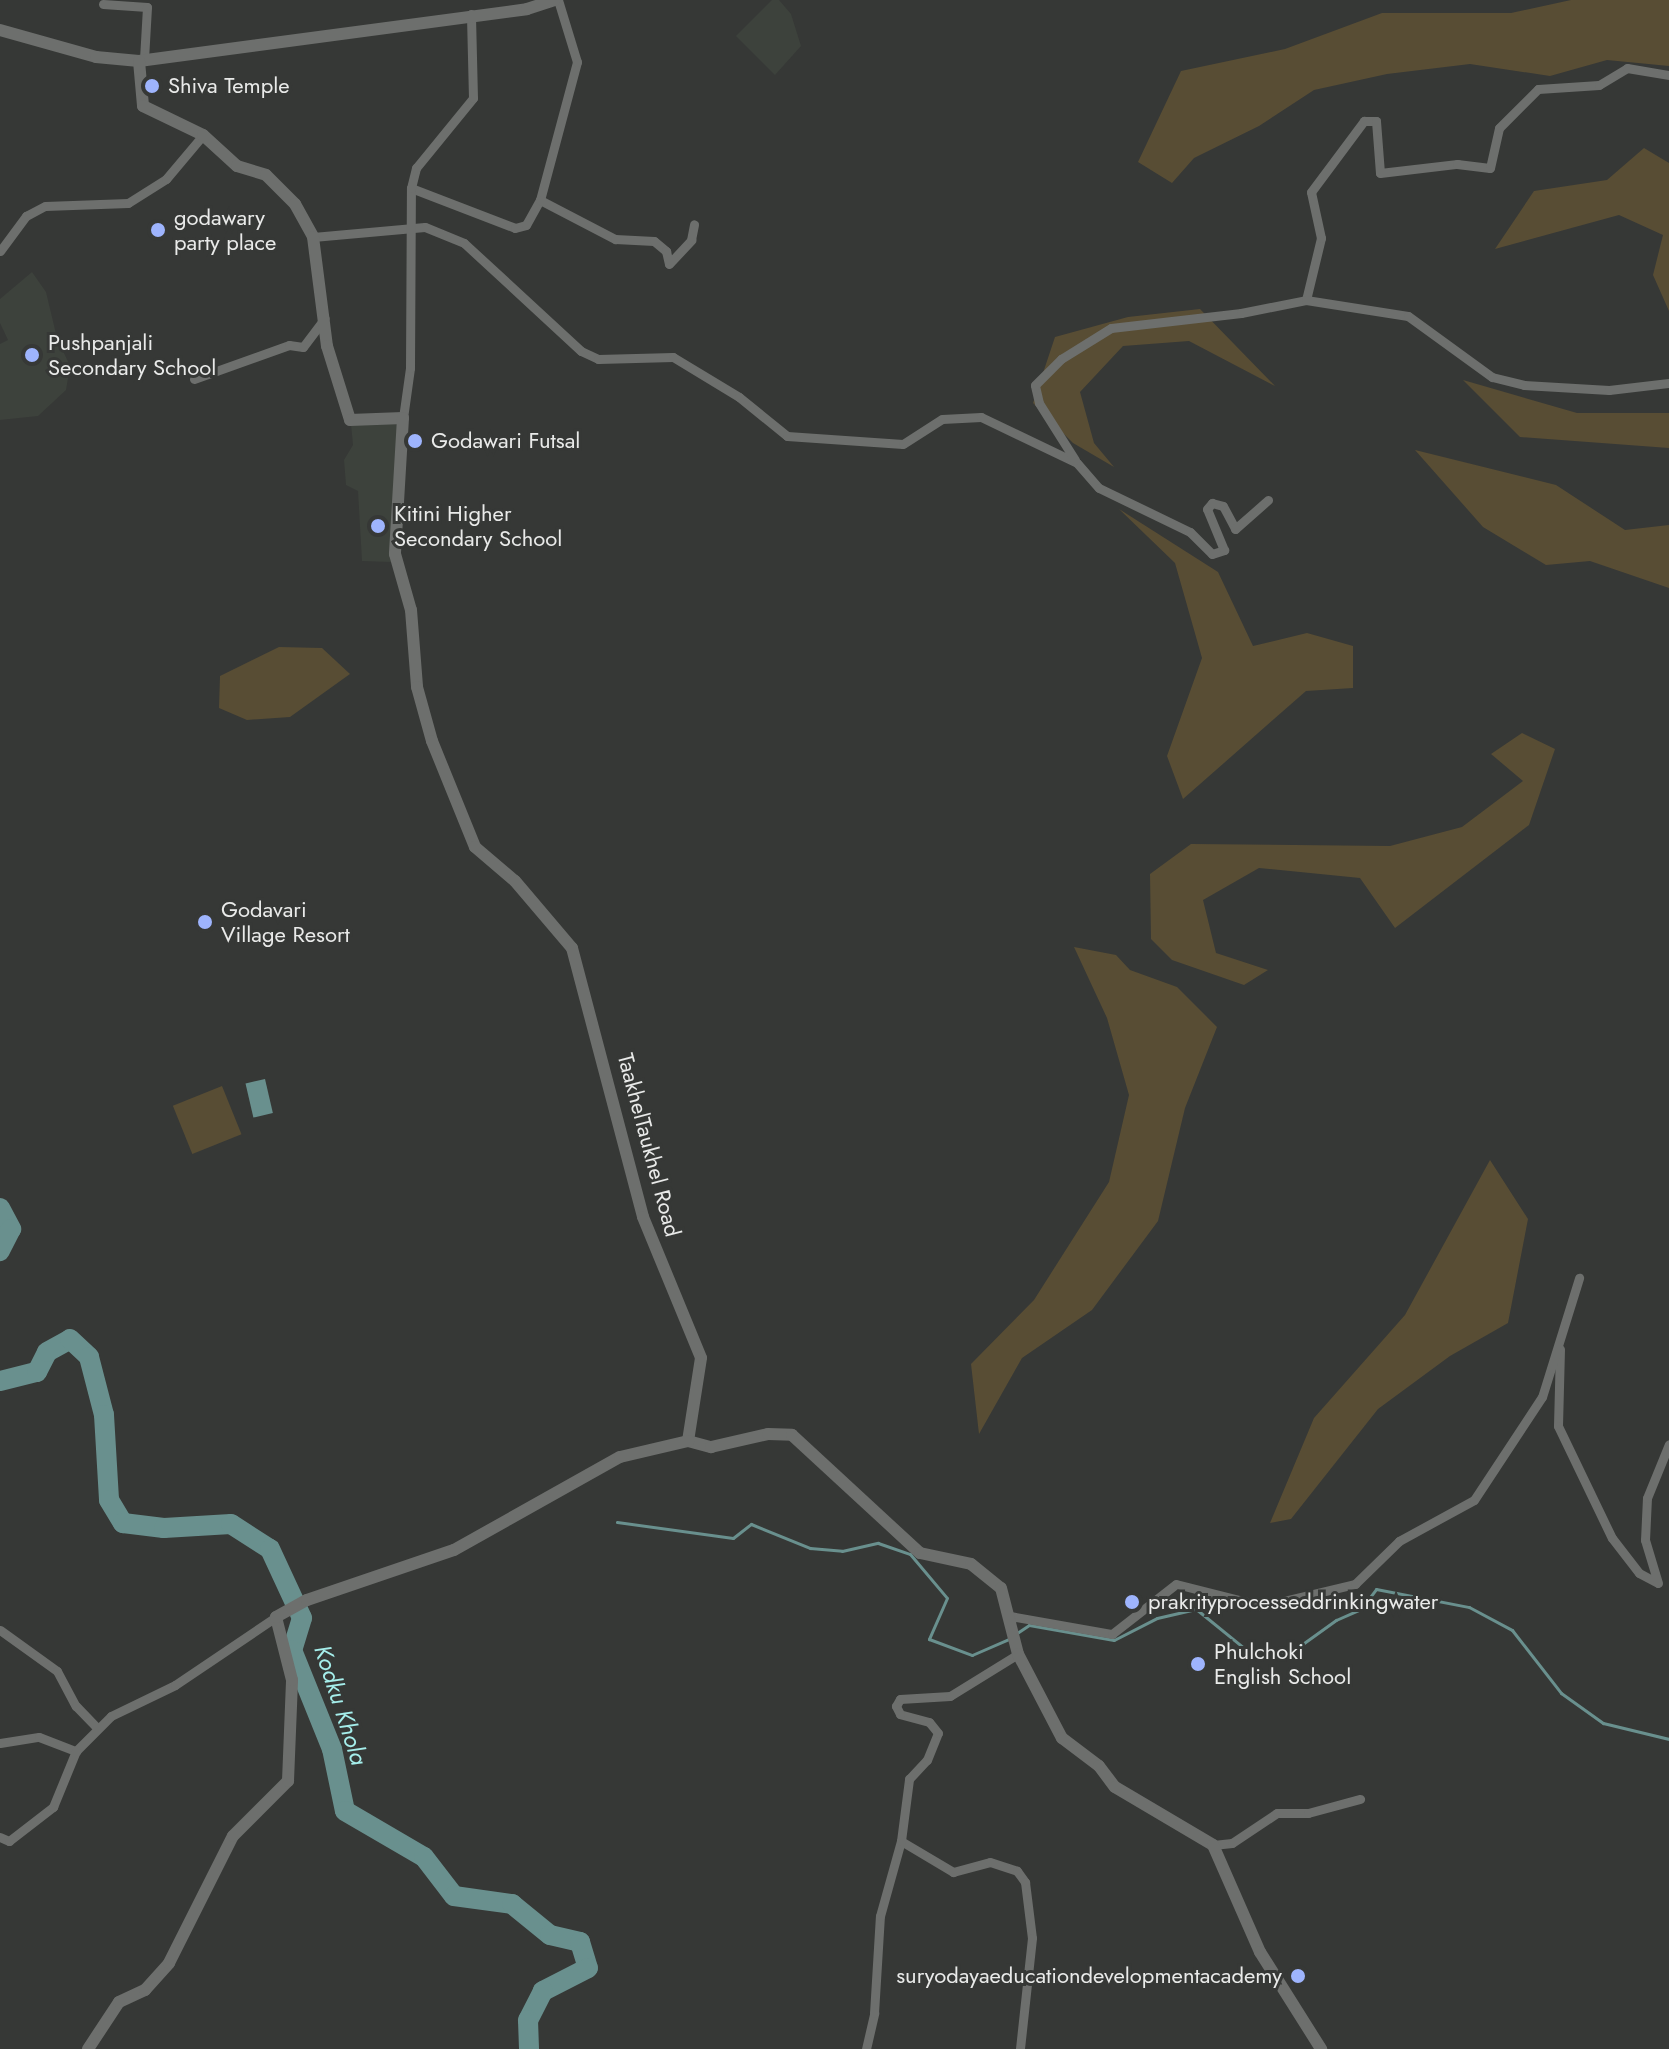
<!DOCTYPE html>
<html>
<head>
<meta charset="utf-8">
<style>
	body { margin:0 }
	#map { position:relative; width:1669px; height:2049px; overflow:hidden; background:#363836; font-family:Jost,sans-serif }
	div>[style] { position:absolute }
	[style*='--x'] { left:calc(var(--x)*1px); top:calc(var(--y)*1px); width:calc(var(--w)*1px); rotate:calc(var(--a)*1deg) }
	.built>* { inset:0; background:#3d423c }
	.green>* { inset:0; background:#584d34; transform-origin:0 0 }
	.water>* { inset:0; background:#69908e; transform-origin:0 0 }
	.stream>* { height:3px; margin:-1.5px; padding:0 1.5px; transform-origin:1.5px; border-radius:1.5px; background:#69908e }
	.river>* { height:20px; margin:-10px; padding:0 10px; transform-origin:10px; border-radius:10px; background:#69908e }
	.minor>* { height:9px; margin:-4.5px; padding:0 4.5px; transform-origin:4.5px; border-radius:4.5px; background:#6d6f6d }
	.tertiary>* { height:12px; margin:-6px; padding:0 6px; transform-origin:6px; border-radius:6px; background:#6d6f6d }
	.dots>* { width:22px; height:22px; translate:-50% -50%; box-sizing:border-box; border:4px solid #363836; border-radius:50% }
	span { translate:-50% -50%; white-space:nowrap; text-align:center; line-height:1.15; -webkit-text-stroke:6px #363836; paint-order:stroke }
	.poi-label { font-size:22px; color:#e9eae9 }
	.left { translate:0 -50%; text-align:left }
	.right { translate:-100% -50%; text-align:right }
	.street-label { font-size:22px; color:#e9eae9 }
	.water-label { font-size:24px; color:#a5eeeb; font-style:italic }
</style>
</head>
<body>
<div id="map">
	<div class="built">
		<i style="clip-path:polygon(772px 0,779px 0,791px 14px,801px 46px,775px 75px,736px 36px)"></i>
		<i style="clip-path:polygon(32px 272px,46px 292px,57px 338px,70px 366px,66px 390px,38px 416px,0 420px,0 344px,8px 340px,0 323px,0 299px)"></i>
		<i style="clip-path:polygon(401px 422px,402px 487px,391px 562px,362px 561px,358px 491px,346px 485px,344px 460px,353px 445px,351px 424px)"></i>
	</div>
	<div class="green">
		<i style="clip-path:polygon(1571px 0,1669px 0,1669px 66px,1607px 60px,1550px 76px,1470px 64px,1387px 74px,1314px 90px,1259px 126px,1194px 158px,1172px 183px,1138px 162px,1181px 71px,1285px 49px,1382px 13px,1511px 13px)"></i>
		<i style="clip-path:polygon(1644px 148px,1669px 163px,1669px 311px,1653px 275px,1663px 235px,1619px 215px,1495px 249px,1534px 191px,1607px 180px)"></i>
		<i style="clip-path:polygon(1200px 309px,1275px 386px,1189px 341px,1123px 346px,1080px 392px,1094px 443px,1114px 467px,1073px 443px,1033px 403px,1055px 337px,1128px 317px)"></i>
		<i style="clip-path:polygon(1463px 380px,1577px 413px,1669px 413px,1669px 448px,1520px 437px)"></i>
		<i style="clip-path:polygon(1415px 450px,1556px 485px,1625px 530px,1669px 525px,1669px 588px,1590px 561px,1546px 565px,1483px 527px)"></i>
		<i style="clip-path:polygon(1119px 509px,1218px 572px,1253px 646px,1307px 633px,1353px 646px,1353px 688px,1306px 691px,1183px 799px,1167px 756px,1202px 658px,1175px 563px)"></i>
		<i style="clip-path:polygon(279px 647px,322px 648px,350px 674px,290px 717px,247px 720px,219px 708px,220px 676px)"></i>
		<i style="clip-path:polygon(1522px 733px,1555px 749px,1529px 825px,1395px 928px,1360px 878px,1259px 868px,1203px 900px,1216px 953px,1268px 970px,1244px 985px,1172px 960px,1151px 939px,1150px 874px,1191px 844px,1390px 846px,1462px 827px,1523px 781px,1491px 754px)"></i>
		<i style="clip-path:polygon(1074px 947px,1116px 955px,1130px 970px,1177px 987px,1217px 1027px,1185px 1108px,1158px 1221px,1092px 1310px,1022px 1358px,979px 1434px,971px 1364px,1034px 1300px,1109px 1182px,1129px 1095px,1107px 1018px)"></i>
		<i style="left:222px;top:1086px;width:52px;height:53px;rotate:68deg"></i>
		<i style="clip-path:polygon(1490px 1160px,1528px 1219px,1508px 1323px,1450px 1356px,1378px 1409px,1291px 1519px,1270px 1523px,1314px 1418px,1405px 1315px)"></i>
	</div>
	<div class="water">
		<i style="left:265px;top:1079px;width:35px;height:20px;rotate:77deg"></i>
	</div>
	<div class="stream">
		<i style="--x:617;--y:1522;--w:117;--a:7.9"></i>
		<i style="--x:733;--y:1538;--w:23;--a:-38"></i>
		<i style="--x:751;--y:1524;--w:64;--a:22.1"></i>
		<i style="--x:810;--y:1548;--w:32;--a:5"></i>
		<i style="--x:842;--y:1551;--w:37;--a:-13"></i>
		<i style="--x:878;--y:1543;--w:34;--a:19"></i>
		<i style="--x:910;--y:1554;--w:57;--a:49.9"></i>
		<i style="--x:947;--y:1598;--w:45;--a:113.7"></i>
		<i style="--x:929;--y:1639;--w:46;--a:20.4"></i>
		<i style="--x:972;--y:1655;--w:43;--a:-23.6"></i>
		<i style="--x:1017;--y:1633;--w:14;--a:-34"></i>
		<i style="--x:1029;--y:1625;--w:86;--a:10"></i>
		<i style="--x:1114;--y:1640;--w:48;--a:-27.1"></i>
		<i style="--x:1157;--y:1618;--w:40;--a:-13"></i>
		<i style="--x:1196;--y:1609;--w:62;--a:39.1"></i>
		<i style="--x:1244;--y:1648;--w:46;--a:6.2"></i>
		<i style="--x:1290;--y:1653;--w:57;--a:-35.7"></i>
		<i style="--x:1336;--y:1620;--w:27;--a:-24"></i>
		<i style="--x:1361;--y:1609;--w:25;--a:-53"></i>
		<i style="--x:1376;--y:1589;--w:95;--a:11"></i>
		<i style="--x:1469;--y:1607;--w:49;--a:28.1"></i>
		<i style="--x:1512;--y:1630;--w:80;--a:52.1"></i>
		<i style="--x:1561;--y:1693;--w:52;--a:35.5"></i>
		<i style="--x:1603;--y:1723;--w:68;--a:13.6"></i>
	</div>
	<div class="river">
		<i style="--x:0;--y:1208;--w:24;--a:62"></i>
		<i style="--x:11;--y:1229;--w:25;--a:117"></i>
		<i style="--x:0;--y:1381;--w:38;--a:-14"></i>
		<i style="--x:37;--y:1372;--w:22;--a:-63"></i>
		<i style="--x:47;--y:1352;--w:26;--a:-29"></i>
		<i style="--x:70;--y:1339;--w:26;--a:43"></i>
		<i style="--x:89;--y:1357;--w:60;--a:75.5"></i>
		<i style="--x:104;--y:1415;--w:85;--a:86.6"></i>
		<i style="--x:109;--y:1500;--w:27;--a:59"></i>
		<i style="--x:123;--y:1523;--w:41;--a:7"></i>
		<i style="--x:164;--y:1528;--w:67;--a:-3.4"></i>
		<i style="--x:231;--y:1524;--w:46;--a:32.7"></i>
		<i style="--x:270;--y:1549;--w:76;--a:65.1"></i>
		<i style="--x:302;--y:1618;--w:34;--a:107"></i>
		<i style="--x:292;--y:1650;--w:107;--a:68"></i>
		<i style="--x:332;--y:1749;--w:63;--a:78.2"></i>
		<i style="--x:345;--y:1811;--w:91;--a:30.2"></i>
		<i style="--x:424;--y:1857;--w:49;--a:52.4"></i>
		<i style="--x:454;--y:1896;--w:59;--a:7.9"></i>
		<i style="--x:512;--y:1904;--w:49;--a:39.2"></i>
		<i style="--x:550;--y:1935;--w:31;--a:13"></i>
		<i style="--x:580;--y:1942;--w:27;--a:73"></i>
		<i style="--x:588;--y:1968;--w:51;--a:152.9"></i>
		<i style="--x:543;--y:1991;--w:33;--a:117"></i>
		<i style="--x:528;--y:2020;--w:29;--a:88"></i>
	</div>
	<div class="minor">
		<i style="--x:103;--y:4;--w:44;--a:3.9"></i>
		<i style="--x:147;--y:7;--w:52;--a:93.3"></i>
		<i style="--x:411;--y:188;--w:111;--a:21"></i>
		<i style="--x:515;--y:228;--w:11;--a:-15"></i>
		<i style="--x:526;--y:225;--w:29;--a:-61"></i>
		<i style="--x:540;--y:200;--w:143;--a:-75"></i>
		<i style="--x:577;--y:62;--w:65;--a:-107"></i>
		<i style="--x:540;--y:200;--w:85;--a:27.5"></i>
		<i style="--x:615;--y:239;--w:39;--a:3"></i>
		<i style="--x:654;--y:241;--w:16;--a:40"></i>
		<i style="--x:666;--y:251;--w:13;--a:77"></i>
		<i style="--x:669;--y:264;--w:33;--a:-47"></i>
		<i style="--x:691;--y:240;--w:16;--a:-79"></i>
		<i style="--x:313;--y:237;--w:112;--a:-5.1"></i>
		<i style="--x:425;--y:227;--w:42;--a:22.3"></i>
		<i style="--x:464;--y:243;--w:159;--a:42.7"></i>
		<i style="--x:581;--y:351;--w:19;--a:25"></i>
		<i style="--x:598;--y:359;--w:75;--a:-1.5"></i>
		<i style="--x:673;--y:357;--w:77;--a:31.2"></i>
		<i style="--x:739;--y:397;--w:62;--a:39.1"></i>
		<i style="--x:787;--y:436;--w:116;--a:3.9"></i>
		<i style="--x:903;--y:444;--w:46;--a:-32.7"></i>
		<i style="--x:942;--y:419;--w:39;--a:-3"></i>
		<i style="--x:981;--y:417;--w:106;--a:25.6"></i>
		<i style="--x:1077;--y:463;--w:33;--a:49"></i>
		<i style="--x:1099;--y:488;--w:101;--a:25.8"></i>
		<i style="--x:1190;--y:532;--w:31;--a:45"></i>
		<i style="--x:1212;--y:554;--w:13;--a:-18"></i>
		<i style="--x:1224;--y:550;--w:44;--a:-112.5"></i>
		<i style="--x:1207;--y:509;--w:8;--a:-50"></i>
		<i style="--x:1212;--y:503;--w:11;--a:15"></i>
		<i style="--x:1223;--y:506;--w:26;--a:62"></i>
		<i style="--x:1235;--y:529;--w:44;--a:-41.3"></i>
		<i style="--x:0;--y:251;--w:44;--a:-53.4"></i>
		<i style="--x:26;--y:216;--w:21;--a:-28"></i>
		<i style="--x:45;--y:206;--w:83;--a:-2.1"></i>
		<i style="--x:128;--y:203;--w:45;--a:-32.3"></i>
		<i style="--x:166;--y:179;--w:57;--a:-49.9"></i>
		<i style="--x:1306;--y:300;--w:64;--a:-76.4"></i>
		<i style="--x:1321;--y:238;--w:47;--a:-102.3"></i>
		<i style="--x:1311;--y:192;--w:89;--a:-53.3"></i>
		<i style="--x:1364;--y:121;--w:12;--a:0"></i>
		<i style="--x:1376;--y:121;--w:52;--a:85.6"></i>
		<i style="--x:1380;--y:173;--w:78;--a:-6.7"></i>
		<i style="--x:1457;--y:164;--w:33;--a:7"></i>
		<i style="--x:1490;--y:168;--w:41;--a:-77.3"></i>
		<i style="--x:1499;--y:128;--w:55;--a:-45"></i>
		<i style="--x:1538;--y:89;--w:61;--a:-3.8"></i>
		<i style="--x:1599;--y:85;--w:33;--a:-31"></i>
		<i style="--x:1627;--y:68;--w:43;--a:9.5"></i>
		<i style="--x:194;--y:379;--w:101;--a:-19.7"></i>
		<i style="--x:289;--y:345;--w:14;--a:8"></i>
		<i style="--x:303;--y:347;--w:36;--a:-53"></i>
		<i style="--x:403;--y:418;--w:50;--a:-82"></i>
		<i style="--x:410;--y:368;--w:180;--a:-89.7"></i>
		<i style="--x:411;--y:188;--w:21;--a:-76"></i>
		<i style="--x:416;--y:168;--w:90;--a:-50.8"></i>
		<i style="--x:473;--y:98;--w:84;--a:-91.4"></i>
		<i style="--x:1075;--y:460;--w:67;--a:-122.3"></i>
		<i style="--x:1039;--y:403;--w:18;--a:-103"></i>
		<i style="--x:1035;--y:385;--w:37;--a:-45"></i>
		<i style="--x:1061;--y:359;--w:59;--a:-31.8"></i>
		<i style="--x:1111;--y:328;--w:131;--a:-6.6"></i>
		<i style="--x:1241;--y:313;--w:66;--a:-11.3"></i>
		<i style="--x:1306;--y:300;--w:103;--a:8.9"></i>
		<i style="--x:1408;--y:316;--w:104;--a:36"></i>
		<i style="--x:1492;--y:377;--w:33;--a:14"></i>
		<i style="--x:1524;--y:385;--w:85;--a:3.4"></i>
		<i style="--x:1609;--y:390;--w:60;--a:-6.7"></i>
		<i style="--x:1560;--y:1349;--w:77;--a:91.5"></i>
		<i style="--x:1558;--y:1426;--w:124;--a:64.3"></i>
		<i style="--x:1612;--y:1538;--w:44;--a:52.4"></i>
		<i style="--x:1639;--y:1573;--w:21;--a:28"></i>
		<i style="--x:1658;--y:1583;--w:45;--a:-106.8"></i>
		<i style="--x:1645;--y:1540;--w:42;--a:-87.3"></i>
		<i style="--x:1647;--y:1498;--w:58;--a:-67.8"></i>
		<i style="--x:1010;--y:1616;--w:104;--a:10"></i>
		<i style="--x:1112;--y:1634;--w:81;--a:-38"></i>
		<i style="--x:1176;--y:1584;--w:90;--a:14.2"></i>
		<i style="--x:1263;--y:1606;--w:95;--a:-13.4"></i>
		<i style="--x:1355;--y:1584;--w:62;--a:-44.3"></i>
		<i style="--x:1399;--y:1541;--w:85;--a:-28.7"></i>
		<i style="--x:1474;--y:1500;--w:123;--a:-56.6"></i>
		<i style="--x:1542;--y:1397;--w:125;--a:-72.7"></i>
		<i style="--x:0;--y:1630;--w:70;--a:35.7"></i>
		<i style="--x:57;--y:1671;--w:40;--a:62"></i>
		<i style="--x:76;--y:1706;--w:29;--a:46"></i>
		<i style="--x:0;--y:1743;--w:39;--a:-9"></i>
		<i style="--x:39;--y:1737;--w:40;--a:21"></i>
		<i style="--x:76;--y:1751;--w:49;--a:-45"></i>
		<i style="--x:111;--y:1716;--w:71;--a:-25.8"></i>
		<i style="--x:175;--y:1685;--w:122;--a:-34"></i>
		<i style="--x:0;--y:1837;--w:10;--a:24"></i>
		<i style="--x:9;--y:1841;--w:56;--a:-37.7"></i>
		<i style="--x:53;--y:1807;--w:61;--a:-67.7"></i>
		<i style="--x:901;--y:1841;--w:61;--a:30.8"></i>
		<i style="--x:953;--y:1872;--w:38;--a:-15"></i>
		<i style="--x:990;--y:1862;--w:28;--a:18"></i>
		<i style="--x:1017;--y:1871;--w:14;--a:54"></i>
		<i style="--x:1025;--y:1882;--w:56;--a:82.9"></i>
		<i style="--x:1032;--y:1938;--w:112;--a:96.2"></i>
		<i style="--x:1213;--y:1845;--w:19;--a:-6"></i>
		<i style="--x:1232;--y:1843;--w:54;--a:-33.7"></i>
		<i style="--x:1277;--y:1813;--w:31;--a:0"></i>
		<i style="--x:1308;--y:1813;--w:54;--a:-15.1"></i>
		<i style="--x:866;--y:2049;--w:37;--a:-77"></i>
		<i style="--x:874;--y:2013;--w:97;--a:-86.5"></i>
		<i style="--x:880;--y:1916;--w:78;--a:-74.4"></i>
		<i style="--x:901;--y:1841;--w:63;--a:-82.6"></i>
		<i style="--x:909;--y:1779;--w:26;--a:-47"></i>
		<i style="--x:927;--y:1760;--w:29;--a:-68"></i>
		<i style="--x:938;--y:1733;--w:14;--a:-129"></i>
		<i style="--x:929;--y:1722;--w:30;--a:-165"></i>
		<i style="--x:900;--y:1714;--w:9;--a:-117"></i>
		<i style="--x:896;--y:1706;--w:8;--a:-60"></i>
		<i style="--x:900;--y:1699;--w:50;--a:-3.4"></i>
		<i style="--x:950;--y:1696;--w:80;--a:-31.7"></i>
	</div>
	<div class="tertiary">
		<i style="--x:0;--y:30;--w:100;--a:15.7"></i>
		<i style="--x:96;--y:57;--w:43;--a:5.3"></i>
		<i style="--x:139;--y:61;--w:391;--a:-7.6"></i>
		<i style="--x:527;--y:9;--w:29;--a:-18"></i>
		<i style="--x:139;--y:61;--w:45;--a:84.9"></i>
		<i style="--x:143;--y:106;--w:67;--a:25.8"></i>
		<i style="--x:203;--y:135;--w:46;--a:42.4"></i>
		<i style="--x:237;--y:166;--w:30;--a:17"></i>
		<i style="--x:266;--y:175;--w:41;--a:45"></i>
		<i style="--x:295;--y:204;--w:38;--a:61"></i>
		<i style="--x:313;--y:237;--w:110;--a:82.7"></i>
		<i style="--x:327;--y:346;--w:77;--a:72.7"></i>
		<i style="--x:350;--y:420;--w:53;--a:-2.2"></i>
		<i style="--x:403;--y:418;--w:136;--a:93.4"></i>
		<i style="--x:395;--y:554;--w:58;--a:74.1"></i>
		<i style="--x:411;--y:610;--w:77;--a:85.5"></i>
		<i style="--x:417;--y:687;--w:56;--a:74.5"></i>
		<i style="--x:432;--y:741;--w:114;--a:67.9"></i>
		<i style="--x:475;--y:847;--w:52;--a:40.4"></i>
		<i style="--x:515;--y:881;--w:88;--a:49.6"></i>
		<i style="--x:572;--y:948;--w:278;--a:75.2"></i>
		<i style="--x:643;--y:1217;--w:152;--a:67.6"></i>
		<i style="--x:701;--y:1358;--w:84;--a:98.9"></i>
		<i style="--x:688;--y:1441;--w:24;--a:15"></i>
		<i style="--x:711;--y:1447;--w:58;--a:-12.8"></i>
		<i style="--x:768;--y:1434;--w:24;--a:2"></i>
		<i style="--x:792;--y:1435;--w:174;--a:42.7"></i>
		<i style="--x:920;--y:1553;--w:52;--a:12.2"></i>
		<i style="--x:971;--y:1564;--w:38;--a:39"></i>
		<i style="--x:1001;--y:1588;--w:68;--a:75.6"></i>
		<i style="--x:1018;--y:1654;--w:95;--a:62.4"></i>
		<i style="--x:1062;--y:1738;--w:46;--a:37.1"></i>
		<i style="--x:1099;--y:1766;--w:26;--a:53"></i>
		<i style="--x:1115;--y:1787;--w:114;--a:30.6"></i>
		<i style="--x:1213;--y:1845;--w:117;--a:66.3"></i>
		<i style="--x:1260;--y:1952;--w:115;--a:57.8"></i>
		<i style="--x:88;--y:2049;--w:56;--a:-56.6"></i>
		<i style="--x:119;--y:2002;--w:29;--a:-25"></i>
		<i style="--x:145;--y:1990;--w:36;--a:-48"></i>
		<i style="--x:169;--y:1963;--w:142;--a:-63.3"></i>
		<i style="--x:233;--y:1836;--w:78;--a:-45"></i>
		<i style="--x:288;--y:1781;--w:101;--a:-87.7"></i>
		<i style="--x:292;--y:1680;--w:65;--a:-104.3"></i>
		<i style="--x:276;--y:1617;--w:35;--a:-29"></i>
		<i style="--x:307;--y:1600;--w:155;--a:-18.8"></i>
		<i style="--x:454;--y:1550;--w:190;--a:-29.3"></i>
		<i style="--x:620;--y:1457;--w:70;--a:-13.2"></i>
	</div>
	<div class="dots">
		<i style="left:152px;top:86px;background:#9eb4fd"></i>
		<i style="left:158px;top:230px;background:#9eb4fd"></i>
		<i style="left:32px;top:355px;background:#9eb4fd"></i>
		<i style="left:415px;top:441px;background:#9eb4fd"></i>
		<i style="left:378px;top:526px;background:#9eb4fd"></i>
		<i style="left:205px;top:922px;background:#9eb4fd"></i>
		<i style="left:1132px;top:1602px;background:#9eb4fd"></i>
		<i style="left:1198px;top:1664px;background:#9eb4fd"></i>
		<i style="left:1298px;top:1976px;background:#9eb4fd"></i>
	</div>
	<div class="poi-label">
		<span class="left" style="left:168px;top:86px">Shiva Temple</span>
		<span class="left" style="left:174px;top:230px">godawary<br>party place</span>
		<span class="left" style="left:48px;top:355px">Pushpanjali<br>Secondary School</span>
		<span class="left" style="left:431px;top:441px">Godawari Futsal</span>
		<span class="left" style="left:394px;top:526px">Kitini Higher<br>Secondary School</span>
		<span class="left" style="left:221px;top:922px">Godavari<br>Village Resort</span>
		<span class="left" style="left:1148px;top:1602px">prakrityprocesseddrinkingwater</span>
		<span class="left" style="left:1214px;top:1664px">Phulchoki<br>English School</span>
		<span class="right" style="left:1282px;top:1976px">suryodayaeducationdevelopmentacademy</span>
	</div>
	<div class="street-label">
		<span style="left:649px;top:1145px;rotate:75deg">TaakhelTaukhel Road</span>
	</div>
	<div class="water-label">
		<span style="left:341px;top:1705px;rotate:72deg">Kodku Khola</span>
	</div>
</div>
</body>
</html>
